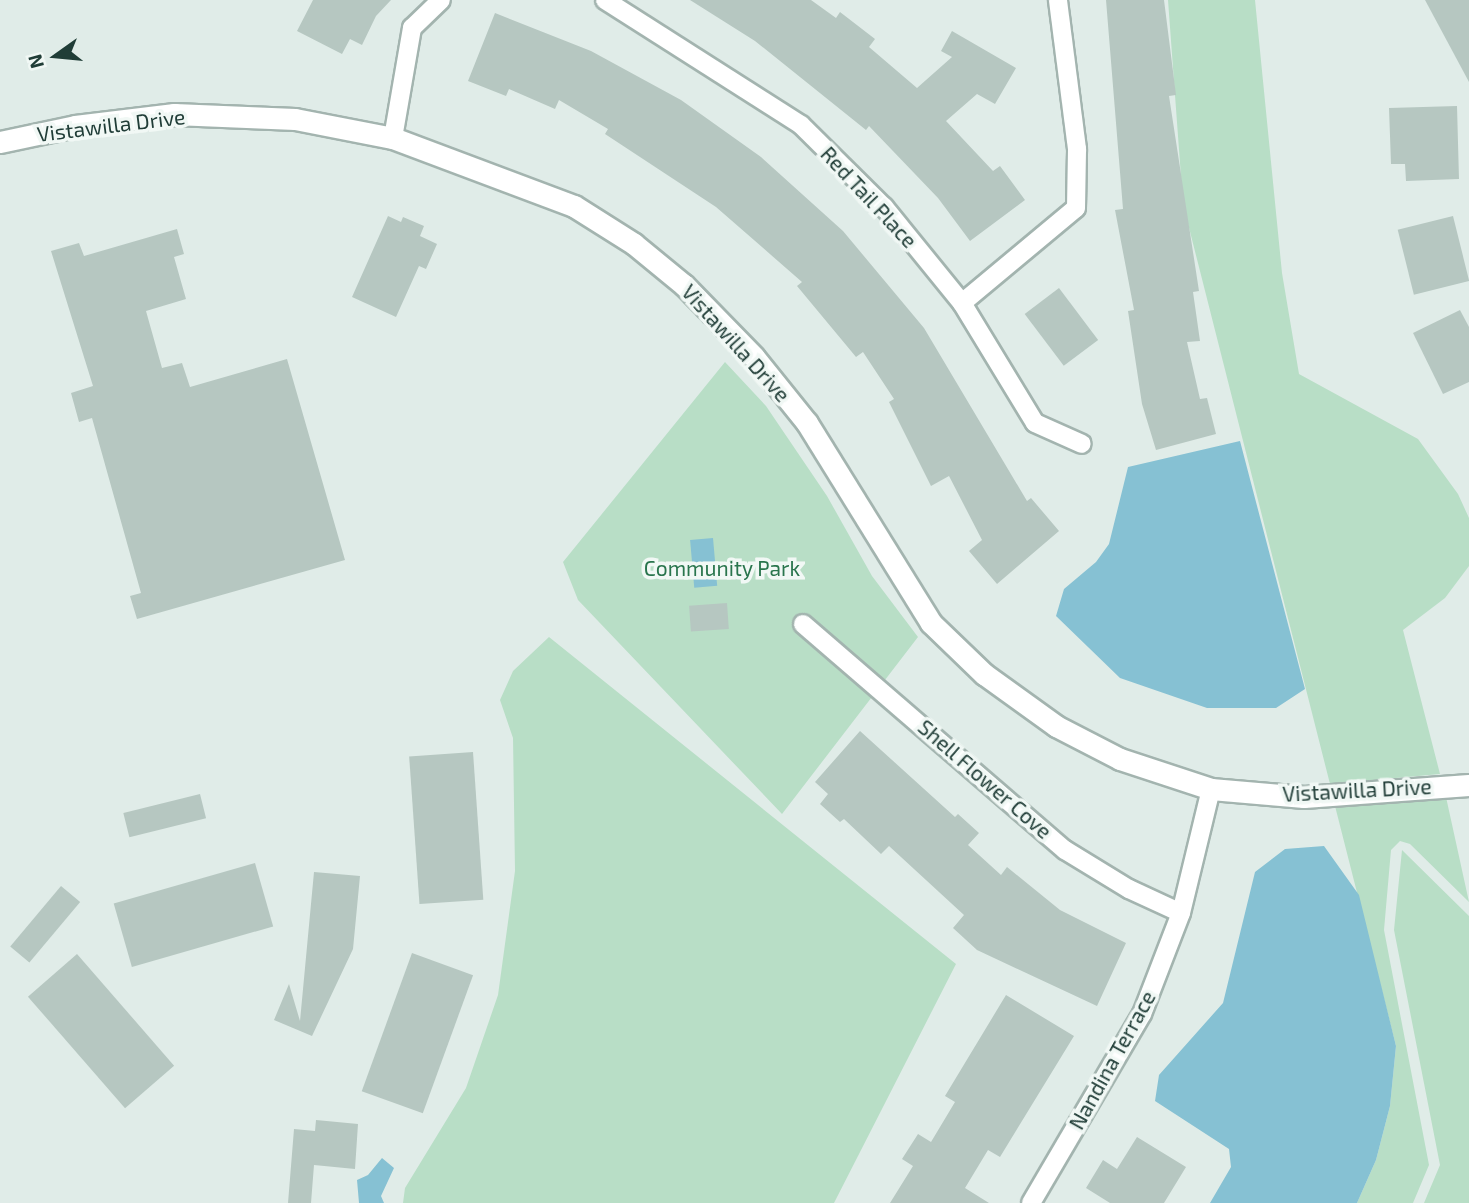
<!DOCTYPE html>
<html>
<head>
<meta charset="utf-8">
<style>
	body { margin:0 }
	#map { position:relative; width:1469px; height:1203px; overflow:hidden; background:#e0ece8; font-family:"Exo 2",sans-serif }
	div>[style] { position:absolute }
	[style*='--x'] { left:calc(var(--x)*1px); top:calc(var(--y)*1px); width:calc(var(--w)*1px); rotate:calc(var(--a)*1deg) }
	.green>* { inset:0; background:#b8dec6 }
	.water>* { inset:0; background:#86c1d3; transform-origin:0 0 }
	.building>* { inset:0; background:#b6c7c1; transform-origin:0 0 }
	.roads { filter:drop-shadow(2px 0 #a3b4af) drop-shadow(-2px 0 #a3b4af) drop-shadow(0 2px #a3b4af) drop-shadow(0 -2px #a3b4af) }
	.street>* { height:18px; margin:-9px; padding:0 9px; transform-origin:9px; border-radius:9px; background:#fff }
	.secondary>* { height:21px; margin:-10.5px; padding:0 10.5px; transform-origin:10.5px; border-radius:10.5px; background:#fff }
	span { translate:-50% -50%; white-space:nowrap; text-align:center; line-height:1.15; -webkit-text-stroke:7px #f1f8f5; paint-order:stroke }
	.street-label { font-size:21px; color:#203d37 }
	.park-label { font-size:21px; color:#29754d }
	.north { position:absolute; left:21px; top:21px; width:70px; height:70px; -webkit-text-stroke:5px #f1f8f5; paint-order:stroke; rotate:255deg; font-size:19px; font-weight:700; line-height:28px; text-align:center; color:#203d37 }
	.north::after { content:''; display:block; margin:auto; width:24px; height:32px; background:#203d37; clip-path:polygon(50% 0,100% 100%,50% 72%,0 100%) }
</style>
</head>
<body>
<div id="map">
	<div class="green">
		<i style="clip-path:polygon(1168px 0,1255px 0,1282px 273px,1299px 374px,1418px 439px,1458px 494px,1469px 518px,1469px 566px,1445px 598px,1403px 630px,1440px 774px,1330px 784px,1183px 204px)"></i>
		<i style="clip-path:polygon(725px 362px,766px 406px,827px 496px,872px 576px,918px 637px,782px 814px,578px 600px,563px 562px)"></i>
		<i style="clip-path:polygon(549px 637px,956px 964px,834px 1203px,403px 1203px,405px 1188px,466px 1088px,498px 995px,515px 871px,513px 738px,500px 700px,513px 671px)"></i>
		<i style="clip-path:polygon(1446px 797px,1469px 902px,1410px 844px,1400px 841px,1391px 850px,1384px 930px,1429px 1165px,1413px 1203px,1357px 1203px,1376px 1160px,1390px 1106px,1396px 1046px,1335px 806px)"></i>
		<i style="clip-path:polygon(1402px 850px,1469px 916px,1469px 1203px,1424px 1203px,1440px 1165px,1394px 930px)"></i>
	</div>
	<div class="water">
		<i style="clip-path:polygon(1240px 441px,1305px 689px,1276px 708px,1207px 708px,1120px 678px,1056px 616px,1064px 589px,1096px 562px,1109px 544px,1128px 467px)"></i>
		<i style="left:713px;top:538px;width:48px;height:23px;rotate:85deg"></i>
		<i style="clip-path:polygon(1324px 846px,1359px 895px,1396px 1046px,1390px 1106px,1376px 1160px,1357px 1203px,1210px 1203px,1231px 1167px,1229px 1149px,1155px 1101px,1159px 1075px,1223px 1003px,1255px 872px,1285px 849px)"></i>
		<i style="clip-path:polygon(382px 1158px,394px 1168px,381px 1196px,384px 1203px,359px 1203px,357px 1180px,368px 1175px)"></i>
	</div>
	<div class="building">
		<i style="clip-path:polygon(313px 0,391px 0,376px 16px,362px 45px,350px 39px,342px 54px,297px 31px)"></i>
		<i style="clip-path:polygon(690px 0,811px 0,836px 18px,840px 12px,875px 39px,869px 47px,917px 88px,952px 57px,941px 51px,952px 31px,1016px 68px,995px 104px,977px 94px,946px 121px,993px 171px,1000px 166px,1025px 200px,970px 241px,938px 198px,869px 126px,866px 130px,755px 41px)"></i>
		<i style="clip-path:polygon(1106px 0,1164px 0,1176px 95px,1169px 96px,1199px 291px,1193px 292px,1200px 341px,1187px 342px,1200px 399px,1207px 398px,1216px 434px,1156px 450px,1142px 404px,1128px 311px,1134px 310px,1115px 210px,1123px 209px)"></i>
		<i style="clip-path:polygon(1425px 0,1469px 0,1469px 82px)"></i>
		<i style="clip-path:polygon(495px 13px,591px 51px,681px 100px,761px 157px,843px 231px,924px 328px,1027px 501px,1031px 498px,1059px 531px,997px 584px,969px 551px,982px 540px,949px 476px,931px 486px,889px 402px,894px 399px,863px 352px,856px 357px,797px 286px,802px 282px,716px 207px,605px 134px,608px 129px,559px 100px,555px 109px,509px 89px,506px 96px,468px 81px)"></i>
		<i style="clip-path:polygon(1457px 106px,1459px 179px,1406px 181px,1405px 164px,1391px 164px,1389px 108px)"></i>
		<i style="clip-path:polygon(388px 216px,401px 222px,403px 217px,424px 226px,420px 236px,437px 244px,426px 269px,419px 266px,396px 317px,352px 297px)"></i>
		<i style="left:1453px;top:216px;width:67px;height:57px;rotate:76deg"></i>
		<i style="clip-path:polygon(177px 229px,184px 254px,174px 257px,186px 299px,146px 311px,162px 368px,182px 363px,190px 387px,287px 359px,345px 560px,137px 619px,130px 596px,141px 593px,92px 418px,79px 422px,71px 393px,93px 386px,51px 251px,79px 243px,84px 256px)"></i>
		<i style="left:1059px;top:288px;width:65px;height:43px;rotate:53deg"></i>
		<i style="clip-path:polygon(1460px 310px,1469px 327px,1469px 382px,1443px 394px,1413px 333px)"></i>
		<i style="left:727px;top:603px;width:26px;height:38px;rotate:86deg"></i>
		<i style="clip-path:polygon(860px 731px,955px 817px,958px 814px,979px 833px,968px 845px,1001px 875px,1007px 867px,1060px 910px,1126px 943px,1097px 1006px,977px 950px,953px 928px,964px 915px,889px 846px,881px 854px,844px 819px,840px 822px,820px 804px,828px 794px,815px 782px)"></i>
		<i style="left:473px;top:752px;width:148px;height:64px;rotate:86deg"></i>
		<i style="left:200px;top:794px;width:25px;height:79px;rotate:76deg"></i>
		<i style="left:255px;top:863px;width:66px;height:147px;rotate:74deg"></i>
		<i style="clip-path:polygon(314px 872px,360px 876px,353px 949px,312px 1036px,274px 1020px,289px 984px,300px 1021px)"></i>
		<i style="left:61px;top:886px;width:25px;height:79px;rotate:40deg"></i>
		<i style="left:412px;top:953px;width:65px;height:147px;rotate:20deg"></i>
		<i style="left:77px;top:954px;width:148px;height:65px;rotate:49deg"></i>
		<i style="clip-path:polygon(1006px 995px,1074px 1036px,1000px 1157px,988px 1150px,965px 1188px,989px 1203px,890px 1203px,913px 1166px,902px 1159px,918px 1134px,931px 1142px,955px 1102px,945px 1096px)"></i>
		<i style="clip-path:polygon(316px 1120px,358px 1124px,355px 1169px,314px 1165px,311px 1203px,288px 1203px,294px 1129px,315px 1131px)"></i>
		<i style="clip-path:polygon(1137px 1137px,1186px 1167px,1164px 1203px,1110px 1203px,1086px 1188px,1103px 1160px,1117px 1169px)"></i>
	</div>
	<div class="roads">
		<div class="street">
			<i style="--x:605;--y:0;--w:232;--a:32.5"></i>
			<i style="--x:801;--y:125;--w:117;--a:44.7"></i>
			<i style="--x:884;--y:207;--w:124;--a:50.9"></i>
			<i style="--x:962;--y:303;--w:140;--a:58.7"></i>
			<i style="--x:1035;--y:423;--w:51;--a:24.1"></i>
			<i style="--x:393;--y:138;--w:112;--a:-80.2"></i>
			<i style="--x:412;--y:28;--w:40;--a:-44"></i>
			<i style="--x:962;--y:303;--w:148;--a:-39.8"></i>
			<i style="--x:1076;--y:208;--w:59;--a:-89"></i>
			<i style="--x:1077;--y:149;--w:150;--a:-97.3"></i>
			<i style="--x:803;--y:624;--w:346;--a:40.8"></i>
			<i style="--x:1065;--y:850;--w:75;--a:31.4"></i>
			<i style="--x:1129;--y:889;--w:57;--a:24.8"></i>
			<i style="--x:1031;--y:1203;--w:219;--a:-59.6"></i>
			<i style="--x:1142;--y:1014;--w:108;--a:-68.9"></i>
			<i style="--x:1181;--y:913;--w:128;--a:-76.4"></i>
		</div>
		<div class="secondary">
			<i style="--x:0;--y:142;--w:77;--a:-12"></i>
			<i style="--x:75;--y:126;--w:100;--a:-6.9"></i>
			<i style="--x:174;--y:114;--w:121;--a:2.4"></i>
			<i style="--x:295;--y:119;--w:100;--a:11"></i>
			<i style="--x:393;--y:138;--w:193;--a:20.6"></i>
			<i style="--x:574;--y:206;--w:71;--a:32.3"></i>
			<i style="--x:634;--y:244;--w:65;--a:39.4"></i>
			<i style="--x:684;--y:285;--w:100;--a:45.8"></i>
			<i style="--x:754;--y:357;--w:85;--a:51.2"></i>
			<i style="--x:807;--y:423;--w:235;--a:58.2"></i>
			<i style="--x:931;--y:623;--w:74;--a:43.9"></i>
			<i style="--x:984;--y:674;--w:89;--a:35.8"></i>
			<i style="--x:1056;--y:726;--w:72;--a:27.3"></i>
			<i style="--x:1120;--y:759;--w:96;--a:18.2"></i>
			<i style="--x:1211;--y:789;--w:93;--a:4.9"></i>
			<i style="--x:1304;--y:797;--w:165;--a:-4.2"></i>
		</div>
	</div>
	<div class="street-label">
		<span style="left:111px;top:125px;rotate:-7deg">Vistawilla Drive</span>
		<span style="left:869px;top:197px;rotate:47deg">Red Tail Place</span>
		<span style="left:736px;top:343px;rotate:48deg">Vistawilla Drive</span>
		<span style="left:985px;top:779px;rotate:41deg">Shell Flower Cove</span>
		<span style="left:1357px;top:790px;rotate:-3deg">Vistawilla Drive</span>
		<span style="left:1112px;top:1060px;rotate:-61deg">Nandina Terrace</span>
	</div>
	<div class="park-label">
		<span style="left:722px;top:568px">Community Park</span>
	</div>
	<div class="north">N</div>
</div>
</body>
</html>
